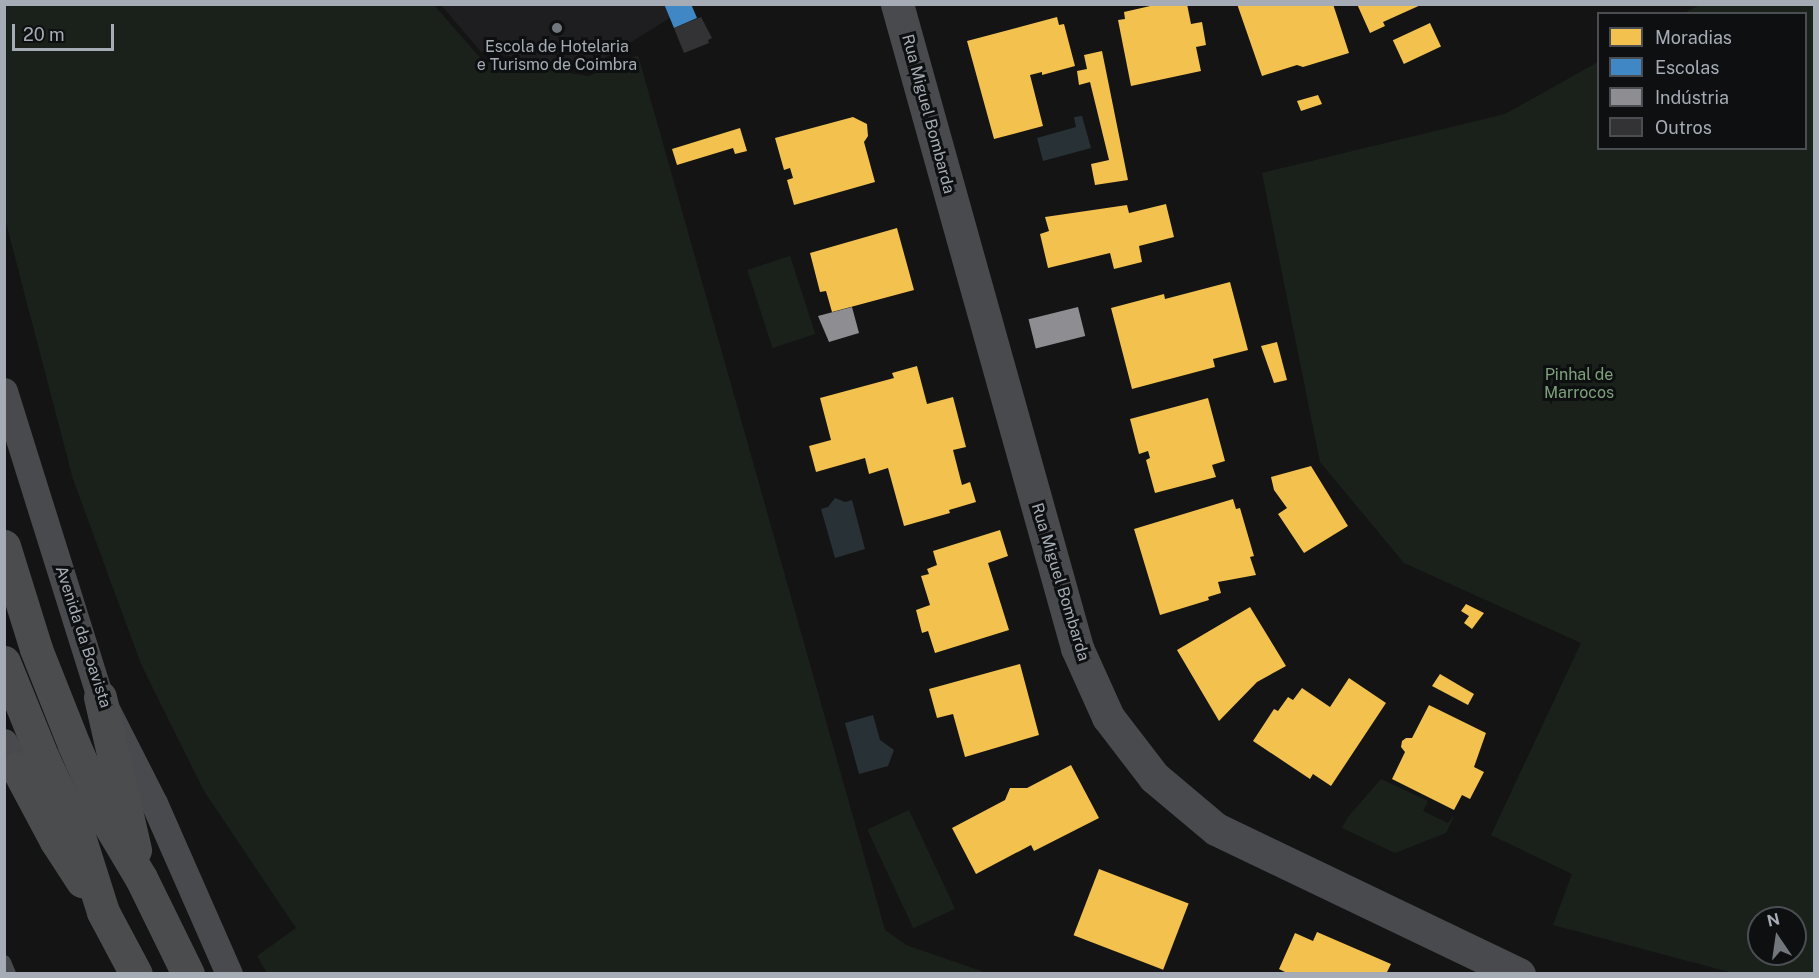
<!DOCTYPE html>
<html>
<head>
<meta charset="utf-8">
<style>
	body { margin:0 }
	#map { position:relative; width:1819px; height:978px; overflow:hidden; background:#141414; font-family:"Public Sans",sans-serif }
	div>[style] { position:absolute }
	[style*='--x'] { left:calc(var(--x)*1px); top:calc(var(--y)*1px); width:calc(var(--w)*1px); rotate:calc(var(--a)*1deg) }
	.built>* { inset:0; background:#1e1e20 }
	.green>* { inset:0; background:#1a211b; transform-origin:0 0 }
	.water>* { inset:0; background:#283136 }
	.homes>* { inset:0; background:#f2c14e; transform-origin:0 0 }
	.schools>* { inset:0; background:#3f88c5 }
	.industry>* { inset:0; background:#8d8d92; transform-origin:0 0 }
	.building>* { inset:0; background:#333335 }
	.service>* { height:14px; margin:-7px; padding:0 7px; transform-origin:7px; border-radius:7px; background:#484a4d }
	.minor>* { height:27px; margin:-13.5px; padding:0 13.5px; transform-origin:13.5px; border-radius:13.5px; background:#484a4d }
	.tertiary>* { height:33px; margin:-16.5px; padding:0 16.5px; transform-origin:16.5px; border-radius:16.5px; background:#484a4d }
	.trunk>* { height:33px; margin:-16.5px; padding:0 16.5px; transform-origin:16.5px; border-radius:16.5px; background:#4a4c4e }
	.dots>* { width:16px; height:16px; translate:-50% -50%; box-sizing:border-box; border:3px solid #0e0f10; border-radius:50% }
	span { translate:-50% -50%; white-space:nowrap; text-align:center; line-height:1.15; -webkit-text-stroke:6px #0e0f10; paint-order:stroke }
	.poi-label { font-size:16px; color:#a5acb5 }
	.street-label { font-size:16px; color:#a5acb5 }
	.park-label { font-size:16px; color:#7ea17c }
	.frame { position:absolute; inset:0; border:6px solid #a5acb5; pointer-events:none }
	.legend { position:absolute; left:1597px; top:12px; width:210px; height:138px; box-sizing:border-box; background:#0e0f10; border:2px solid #4a4e52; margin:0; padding:8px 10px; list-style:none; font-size:18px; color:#a5acb5 }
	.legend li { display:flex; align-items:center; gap:12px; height:30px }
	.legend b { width:30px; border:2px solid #4a4e52 }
	.north { position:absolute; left:1747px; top:906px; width:60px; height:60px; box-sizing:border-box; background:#0e0f10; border:2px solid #4a4e52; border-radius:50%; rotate:347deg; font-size:16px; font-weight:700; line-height:24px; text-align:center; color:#a5acb5 }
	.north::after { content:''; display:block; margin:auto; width:21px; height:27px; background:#72777d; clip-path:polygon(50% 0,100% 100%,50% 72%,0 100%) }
	.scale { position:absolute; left:12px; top:24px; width:102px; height:27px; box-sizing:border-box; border:3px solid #a5acb5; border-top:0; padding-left:8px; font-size:18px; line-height:21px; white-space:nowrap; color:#a5acb5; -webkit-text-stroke:4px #0e0f10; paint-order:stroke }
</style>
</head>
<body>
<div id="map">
	<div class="built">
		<i style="clip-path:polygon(441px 5px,691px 5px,589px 68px,481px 52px)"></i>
	</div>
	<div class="green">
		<i style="clip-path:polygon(4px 5px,434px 5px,482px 60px,589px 76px,638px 55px,885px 930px,906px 945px,987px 973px,267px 973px,257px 956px,296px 928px,204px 791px,141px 664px,73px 479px,5px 219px)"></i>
		<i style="clip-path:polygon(evenodd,1700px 5px,1814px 5px,1814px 973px,1733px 973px,1553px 925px,1572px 874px,1491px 835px,1581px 643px,1404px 563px,1320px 462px,1262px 173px,1505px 114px,1598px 62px,1598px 148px,1806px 148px,1806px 14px,1684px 13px,1700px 5px,1759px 918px,1795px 918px,1795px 954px,1759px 954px,1759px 918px)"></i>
		<i style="left:790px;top:256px;width:82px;height:45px;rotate:72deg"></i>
		<i style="clip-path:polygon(1381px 779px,1428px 801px,1423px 811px,1448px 823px,1455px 814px,1446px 833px,1395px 853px,1342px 828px,1348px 817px)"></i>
		<i style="left:909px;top:810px;width:109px;height:46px;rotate:65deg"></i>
	</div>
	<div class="water">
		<i style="clip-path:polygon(1082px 116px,1091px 148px,1043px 161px,1037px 138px,1076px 127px,1074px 117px)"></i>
		<i style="clip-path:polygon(835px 498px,845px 502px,852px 500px,865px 549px,835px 558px,821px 509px,828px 507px)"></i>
		<i style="clip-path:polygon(873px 715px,880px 740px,894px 750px,888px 766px,859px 774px,845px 723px)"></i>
	</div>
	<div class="homes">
		<i style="clip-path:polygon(1159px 4px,1187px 4px,1191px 24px,1202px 22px,1206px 45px,1196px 47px,1201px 71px,1131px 86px,1118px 20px,1125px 19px,1124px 12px)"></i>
		<i style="clip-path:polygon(1237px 4px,1333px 4px,1349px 53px,1303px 67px,1297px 65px,1262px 76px)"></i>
		<i style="clip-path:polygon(1357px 4px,1423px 4px,1383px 22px,1385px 26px,1370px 33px)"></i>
		<i style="clip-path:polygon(1057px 17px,1059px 25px,1064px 24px,1075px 66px,1042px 75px,1042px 72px,1030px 75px,1043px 126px,994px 139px,967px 41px)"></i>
		<i style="left:1430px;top:23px;width:26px;height:41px;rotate:65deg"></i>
		<i style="clip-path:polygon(1102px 51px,1128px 180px,1095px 185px,1091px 164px,1109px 160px,1090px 82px,1079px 85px,1077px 71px,1087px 69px,1084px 55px)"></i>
		<i style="clip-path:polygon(1318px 95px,1322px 104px,1301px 111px,1297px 101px)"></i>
		<i style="clip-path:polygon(853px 117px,867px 124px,868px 136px,864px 142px,875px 182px,794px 205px,787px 180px,793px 178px,790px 168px,784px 170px,775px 138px)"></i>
		<i style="clip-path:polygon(740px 128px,747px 151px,735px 154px,733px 148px,677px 165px,672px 149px)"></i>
		<i style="clip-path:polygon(1166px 204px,1174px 237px,1139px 246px,1142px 262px,1114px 269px,1110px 253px,1048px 268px,1040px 234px,1049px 231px,1045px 217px,1127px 205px,1129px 213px)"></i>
		<i style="clip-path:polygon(897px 228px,914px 290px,832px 312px,826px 291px,820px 292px,810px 253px)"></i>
		<i style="clip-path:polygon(1230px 282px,1248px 350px,1213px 359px,1215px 367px,1132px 389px,1111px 308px,1164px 294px,1165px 299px)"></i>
		<i style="clip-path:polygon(1277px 342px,1287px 380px,1274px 383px,1261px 346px)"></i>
		<i style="clip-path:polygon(917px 366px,927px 404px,953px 397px,966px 447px,953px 450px,962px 485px,970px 482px,976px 502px,949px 510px,950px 513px,904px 526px,888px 468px,869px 474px,865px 458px,816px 472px,809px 446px,831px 440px,820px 398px,894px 378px,892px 373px)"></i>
		<i style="clip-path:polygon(1208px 398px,1225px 461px,1212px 465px,1216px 477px,1155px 493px,1146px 460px,1150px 458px,1148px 451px,1139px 454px,1130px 419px)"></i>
		<i style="clip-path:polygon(1311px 466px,1348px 526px,1304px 553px,1278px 514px,1287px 508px,1274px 490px,1271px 477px)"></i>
		<i style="clip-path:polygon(1233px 499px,1236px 509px,1240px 508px,1254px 556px,1250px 557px,1256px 575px,1218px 582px,1221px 593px,1208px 597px,1209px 600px,1160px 615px,1134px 529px)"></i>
		<i style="clip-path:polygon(1000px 530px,1008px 556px,988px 563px,1009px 630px,935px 653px,928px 631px,922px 633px,916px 610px,930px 605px,921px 576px,929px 574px,927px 569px,937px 565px,933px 551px)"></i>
		<i style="clip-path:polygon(1466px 604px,1484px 613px,1472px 629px,1464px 623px,1469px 616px,1461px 611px)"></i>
		<i style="clip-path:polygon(1250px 607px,1286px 666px,1257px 682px,1219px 721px,1177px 650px)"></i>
		<i style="clip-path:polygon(1020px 664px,1039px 735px,965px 757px,953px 714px,937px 718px,929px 689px)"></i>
		<i style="clip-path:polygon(1440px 674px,1474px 694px,1468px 705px,1432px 686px)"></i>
		<i style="clip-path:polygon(1349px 678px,1386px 703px,1331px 786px,1313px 774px,1310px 779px,1253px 741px,1274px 709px,1278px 711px,1288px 697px,1293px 700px,1302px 688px,1330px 707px)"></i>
		<i style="clip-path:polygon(1429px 705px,1486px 733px,1474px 767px,1484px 772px,1470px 799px,1462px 795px,1454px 810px,1392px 779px,1405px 752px,1401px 747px,1402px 741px,1406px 738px,1412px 738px)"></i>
		<i style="clip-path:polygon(1071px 765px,1099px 818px,1034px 851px,1031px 845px,976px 874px,952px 828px,1005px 800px,1010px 788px,1027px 788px)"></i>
		<i style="left:1099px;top:869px;width:96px;height:71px;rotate:21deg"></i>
		<i style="clip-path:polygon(1317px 932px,1391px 964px,1386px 974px,1289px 974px,1279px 969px,1295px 933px,1313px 941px)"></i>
	</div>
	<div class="schools">
		<i style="clip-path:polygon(664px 4px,691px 4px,697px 18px,674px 28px)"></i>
	</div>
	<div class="industry">
		<i style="clip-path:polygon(852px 307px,859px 333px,829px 342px,818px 316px)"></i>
		<i style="left:1078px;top:307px;width:30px;height:51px;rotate:76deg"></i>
	</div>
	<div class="building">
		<i style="clip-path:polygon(701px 17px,712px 38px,708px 40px,709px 43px,684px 53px,674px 28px)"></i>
	</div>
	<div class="service">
		<i style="--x:4;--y:962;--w:13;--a:67"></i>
	</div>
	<div class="minor">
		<i style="--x:4;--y:391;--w:321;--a:72.6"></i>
		<i style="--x:100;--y:697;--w:119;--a:63"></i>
		<i style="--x:154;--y:803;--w:187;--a:66.3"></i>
		<i style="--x:4;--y:742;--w:29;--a:63"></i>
	</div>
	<div class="tertiary">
		<i style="--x:897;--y:4;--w:669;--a:74.38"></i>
		<i style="--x:1077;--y:648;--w:76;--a:65.8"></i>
		<i style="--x:1108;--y:717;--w:76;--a:52.5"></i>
		<i style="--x:1154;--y:777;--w:81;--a:40"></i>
		<i style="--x:1216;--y:829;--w:336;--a:25.6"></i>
	</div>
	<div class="trunk">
		<i style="--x:4;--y:546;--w:108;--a:72.7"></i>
		<i style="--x:36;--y:649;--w:103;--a:68.4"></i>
		<i style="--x:74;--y:745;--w:83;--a:66.5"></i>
		<i style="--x:107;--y:821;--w:66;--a:59.2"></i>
		<i style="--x:141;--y:878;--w:107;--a:63.9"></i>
		<i style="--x:4;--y:662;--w:104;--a:67.9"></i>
		<i style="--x:43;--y:758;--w:83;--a:65"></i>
		<i style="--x:78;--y:833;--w:83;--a:72.4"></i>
		<i style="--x:103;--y:912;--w:70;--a:62"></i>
		<i style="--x:100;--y:697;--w:157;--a:77.1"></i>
		<i style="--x:17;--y:768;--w:83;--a:61.9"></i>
		<i style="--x:56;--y:841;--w:48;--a:57"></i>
	</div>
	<div class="dots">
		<i style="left:557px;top:28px;background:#72777d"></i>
	</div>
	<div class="poi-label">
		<span style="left:557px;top:56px">Escola de Hotelaria<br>e Turismo de Coimbra</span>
	</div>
	<div class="street-label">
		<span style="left:928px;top:114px;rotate:75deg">Rua Miguel Bombarda</span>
		<span style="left:1060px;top:582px;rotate:73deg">Rua Miguel Bombarda</span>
		<span style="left:83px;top:637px;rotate:72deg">Avenida da Boavista</span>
	</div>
	<div class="park-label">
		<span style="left:1579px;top:384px">Pinhal de<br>Marrocos</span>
	</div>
	<div class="frame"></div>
	<ul class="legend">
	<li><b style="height:16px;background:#f2c14e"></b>Moradias</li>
	<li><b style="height:16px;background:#3f88c5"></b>Escolas</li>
	<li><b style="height:16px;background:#8d8d92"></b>Indústria</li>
	<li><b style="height:16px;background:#333335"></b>Outros</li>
	</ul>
	<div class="north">N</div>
	<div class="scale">20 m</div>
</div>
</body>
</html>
